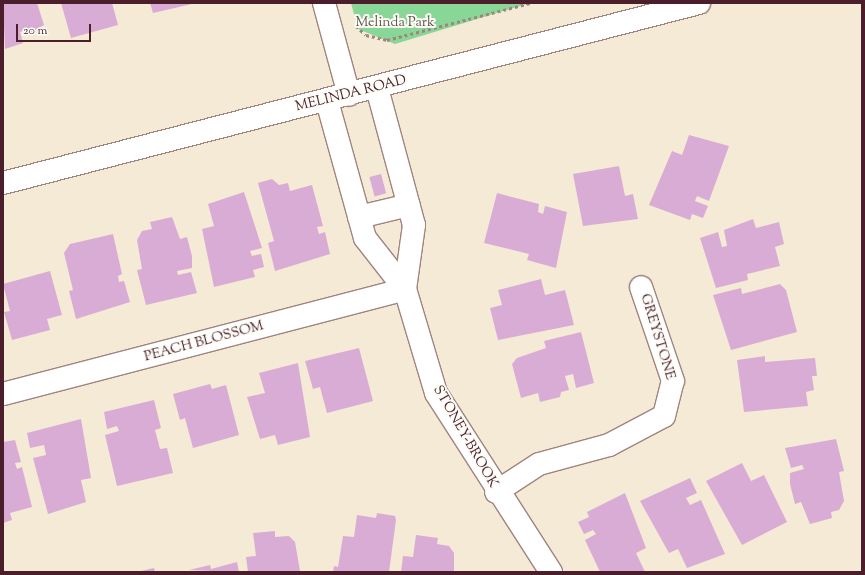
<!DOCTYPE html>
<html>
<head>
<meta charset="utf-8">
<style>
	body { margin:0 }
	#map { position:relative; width:865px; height:575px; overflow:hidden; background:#f5ead5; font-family:"Sorts Mill Goudy",serif }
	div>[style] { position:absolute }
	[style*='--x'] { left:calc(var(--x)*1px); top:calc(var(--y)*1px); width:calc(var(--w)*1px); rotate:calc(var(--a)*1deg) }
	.green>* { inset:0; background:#88d796 }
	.building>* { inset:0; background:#d9acd6; transform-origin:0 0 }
	.path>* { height:2.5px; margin-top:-1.25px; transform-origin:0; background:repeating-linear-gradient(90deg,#a08480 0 3px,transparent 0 6px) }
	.roads { filter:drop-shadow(1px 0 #a08480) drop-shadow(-1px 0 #a08480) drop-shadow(0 1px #a08480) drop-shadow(0 -1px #a08480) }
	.minor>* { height:22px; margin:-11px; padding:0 11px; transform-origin:11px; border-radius:11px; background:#fff }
	.major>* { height:22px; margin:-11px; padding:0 11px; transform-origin:11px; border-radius:11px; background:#fff }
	span { translate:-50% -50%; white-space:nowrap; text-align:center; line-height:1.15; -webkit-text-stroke:4px #fdfcf7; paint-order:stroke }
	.park-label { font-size:14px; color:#5d564b }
	.street-label { font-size:14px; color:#4a1f2b }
	.frame { position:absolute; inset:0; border:4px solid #4a1f2b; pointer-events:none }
	.scale { position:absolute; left:16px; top:24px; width:75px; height:18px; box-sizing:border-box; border:2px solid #4a1f2b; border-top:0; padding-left:5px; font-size:12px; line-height:14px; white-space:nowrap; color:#4a1f2b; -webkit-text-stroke:3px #fdfcf7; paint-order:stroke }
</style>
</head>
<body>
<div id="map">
	<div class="green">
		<i style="clip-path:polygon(351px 3px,530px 3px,395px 44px,358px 29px)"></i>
	</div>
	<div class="building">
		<i style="clip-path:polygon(3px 3px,37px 3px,44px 25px,30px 33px,28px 29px,20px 32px,23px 43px,5px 49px)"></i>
		<i style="clip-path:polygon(61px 3px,112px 3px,118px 25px,71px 38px)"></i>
		<i style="clip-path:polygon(150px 3px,192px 3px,192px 4px,153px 13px)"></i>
		<i style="clip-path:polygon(689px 135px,729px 146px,709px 201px,697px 196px,695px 201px,708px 206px,703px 218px,692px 214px,690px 220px,649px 205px,672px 151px,682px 155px)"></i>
		<i style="clip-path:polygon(619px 166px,625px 196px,633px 194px,638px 219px,583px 226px,573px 174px)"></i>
		<i style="left:381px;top:174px;width:20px;height:12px;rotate:75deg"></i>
		<i style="clip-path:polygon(272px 179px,279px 185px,288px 183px,290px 191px,312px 185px,323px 226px,317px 227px,319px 234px,325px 232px,330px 254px,275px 271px,268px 243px,274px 241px,258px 183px)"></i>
		<i style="clip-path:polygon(244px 192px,262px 248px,250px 251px,252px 256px,261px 254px,264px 267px,253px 270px,255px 277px,214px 287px,202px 229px,214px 226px,208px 204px)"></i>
		<i style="clip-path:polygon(497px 193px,539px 204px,538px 212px,543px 214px,545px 206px,567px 212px,556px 268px,527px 260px,529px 254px,484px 243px)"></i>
		<i style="clip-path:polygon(172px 217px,180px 239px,187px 237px,192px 256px,192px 268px,177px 271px,178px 275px,191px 272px,197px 293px,146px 305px,137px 270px,142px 269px,137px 240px,142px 231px,152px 229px,150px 222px)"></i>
		<i style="clip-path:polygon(753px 219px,756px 228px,779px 222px,784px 244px,775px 247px,780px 266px,747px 274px,748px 280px,716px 288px,700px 238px,718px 232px,722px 247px,727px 246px,724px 230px)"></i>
		<i style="clip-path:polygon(113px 234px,122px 274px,118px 276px,119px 282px,124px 281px,130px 302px,76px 319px,69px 291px,73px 290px,64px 253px,70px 244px)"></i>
		<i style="clip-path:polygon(50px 271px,62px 315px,47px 319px,50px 330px,12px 340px,4px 312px,10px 311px,3px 284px)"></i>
		<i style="clip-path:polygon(541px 279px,545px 295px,565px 290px,574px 325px,498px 340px,490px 308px,502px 305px,498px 290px)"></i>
		<i style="clip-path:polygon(780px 284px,786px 290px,797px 332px,731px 350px,713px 295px,741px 288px,742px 294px)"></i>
		<i style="clip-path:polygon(581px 332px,594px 383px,576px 388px,573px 374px,565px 376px,569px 390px,561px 392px,560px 397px,540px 402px,538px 393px,521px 398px,512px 364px,517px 358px,546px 348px,544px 341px)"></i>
		<i style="clip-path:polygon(359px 348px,373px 401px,327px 413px,320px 387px,313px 389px,305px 361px)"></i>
		<i style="clip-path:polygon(765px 356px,765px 362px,815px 358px,817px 376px,812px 376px,814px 390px,806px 392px,808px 406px,744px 412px,737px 360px)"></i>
		<i style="clip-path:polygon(298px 363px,310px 437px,278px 445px,275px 435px,260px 439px,247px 397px,265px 393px,259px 373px)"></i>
		<i style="clip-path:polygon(210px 384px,212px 389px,226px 385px,239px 435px,193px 448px,185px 418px,180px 420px,173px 394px)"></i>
		<i style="clip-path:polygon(154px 400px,161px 428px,155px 430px,160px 449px,167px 448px,173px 473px,117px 486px,105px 435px,119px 431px,117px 426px,107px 429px,104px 412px)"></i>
		<i style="clip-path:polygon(81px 419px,91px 478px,81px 480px,86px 502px,48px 514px,33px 458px,46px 455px,44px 445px,30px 448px,27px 433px)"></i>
		<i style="clip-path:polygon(836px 439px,844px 471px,839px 472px,844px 501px,839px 510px,831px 512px,832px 518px,810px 524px,801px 502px,795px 504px,790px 484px,790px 473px,804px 469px,802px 465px,791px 468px,785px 448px)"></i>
		<i style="clip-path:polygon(15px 440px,21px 462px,15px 463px,17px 469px,22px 467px,32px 507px,10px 513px,12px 520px,3px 523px,3px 442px)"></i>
		<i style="clip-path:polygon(742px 463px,751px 481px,764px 475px,787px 522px,742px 545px,706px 481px)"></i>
		<i style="clip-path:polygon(690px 478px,697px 493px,686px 498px,690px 505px,701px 500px,725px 554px,687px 568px,678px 549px,669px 553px,640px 501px)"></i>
		<i style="clip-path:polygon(625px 493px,646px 548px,636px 553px,645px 572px,600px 572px,585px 540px,596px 534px,593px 530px,584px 534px,578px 522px,589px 517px,587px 512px)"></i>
		<i style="clip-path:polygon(377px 513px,395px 516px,396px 520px,389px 572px,333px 572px,334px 566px,338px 567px,343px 536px,354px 537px,357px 515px,376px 518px)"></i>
		<i style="clip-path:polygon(275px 531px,275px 537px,289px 536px,295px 542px,300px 571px,306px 572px,248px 572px,246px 557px,256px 556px,253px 533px)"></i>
		<i style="clip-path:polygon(416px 535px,438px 538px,437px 544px,449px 546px,454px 553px,454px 572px,401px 572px,403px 556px,413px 557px)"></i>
		<i style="clip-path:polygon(237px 562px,239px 572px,189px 570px,210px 565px,211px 569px)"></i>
		<i style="clip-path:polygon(154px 568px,155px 572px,141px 572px,141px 571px)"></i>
	</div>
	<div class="path">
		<i style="--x:356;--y:26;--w:13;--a:42"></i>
		<i style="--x:366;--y:35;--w:22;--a:13"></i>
		<i style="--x:387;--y:40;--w:148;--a:-14.5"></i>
	</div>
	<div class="roads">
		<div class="minor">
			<i style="--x:324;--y:3;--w:95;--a:74.8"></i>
			<i style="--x:377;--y:88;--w:142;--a:74.9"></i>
			<i style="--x:414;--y:225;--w:65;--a:98"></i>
			<i style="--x:327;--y:101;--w:142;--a:74.5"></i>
			<i style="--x:365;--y:238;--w:65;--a:51.9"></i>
			<i style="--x:405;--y:289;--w:109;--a:73.4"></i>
			<i style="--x:436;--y:393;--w:213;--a:57.3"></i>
			<i style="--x:359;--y:217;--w:51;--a:-13.5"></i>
			<i style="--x:3;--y:394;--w:415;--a:-14.6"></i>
			<i style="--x:496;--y:492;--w:51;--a:-33.1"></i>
			<i style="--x:539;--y:464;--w:73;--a:-15.2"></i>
			<i style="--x:609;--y:445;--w:62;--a:-27.8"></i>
			<i style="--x:664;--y:416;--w:36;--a:-76"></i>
			<i style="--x:673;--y:381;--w:99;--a:-108.8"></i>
		</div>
		<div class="major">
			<i style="--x:3;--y:183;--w:719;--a:-14.5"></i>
		</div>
	</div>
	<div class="park-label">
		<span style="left:395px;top:23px">Melinda Park</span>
	</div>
	<div class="street-label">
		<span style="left:351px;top:94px;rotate:-14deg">MELINDA ROAD</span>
		<span style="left:657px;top:337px;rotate:73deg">GREYSTONE</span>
		<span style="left:204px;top:342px;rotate:-15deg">PEACH BLOSSOM</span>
		<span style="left:465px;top:437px;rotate:60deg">STONEY-BROOK</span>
	</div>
	<div class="frame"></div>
	<div class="scale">20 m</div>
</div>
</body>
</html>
